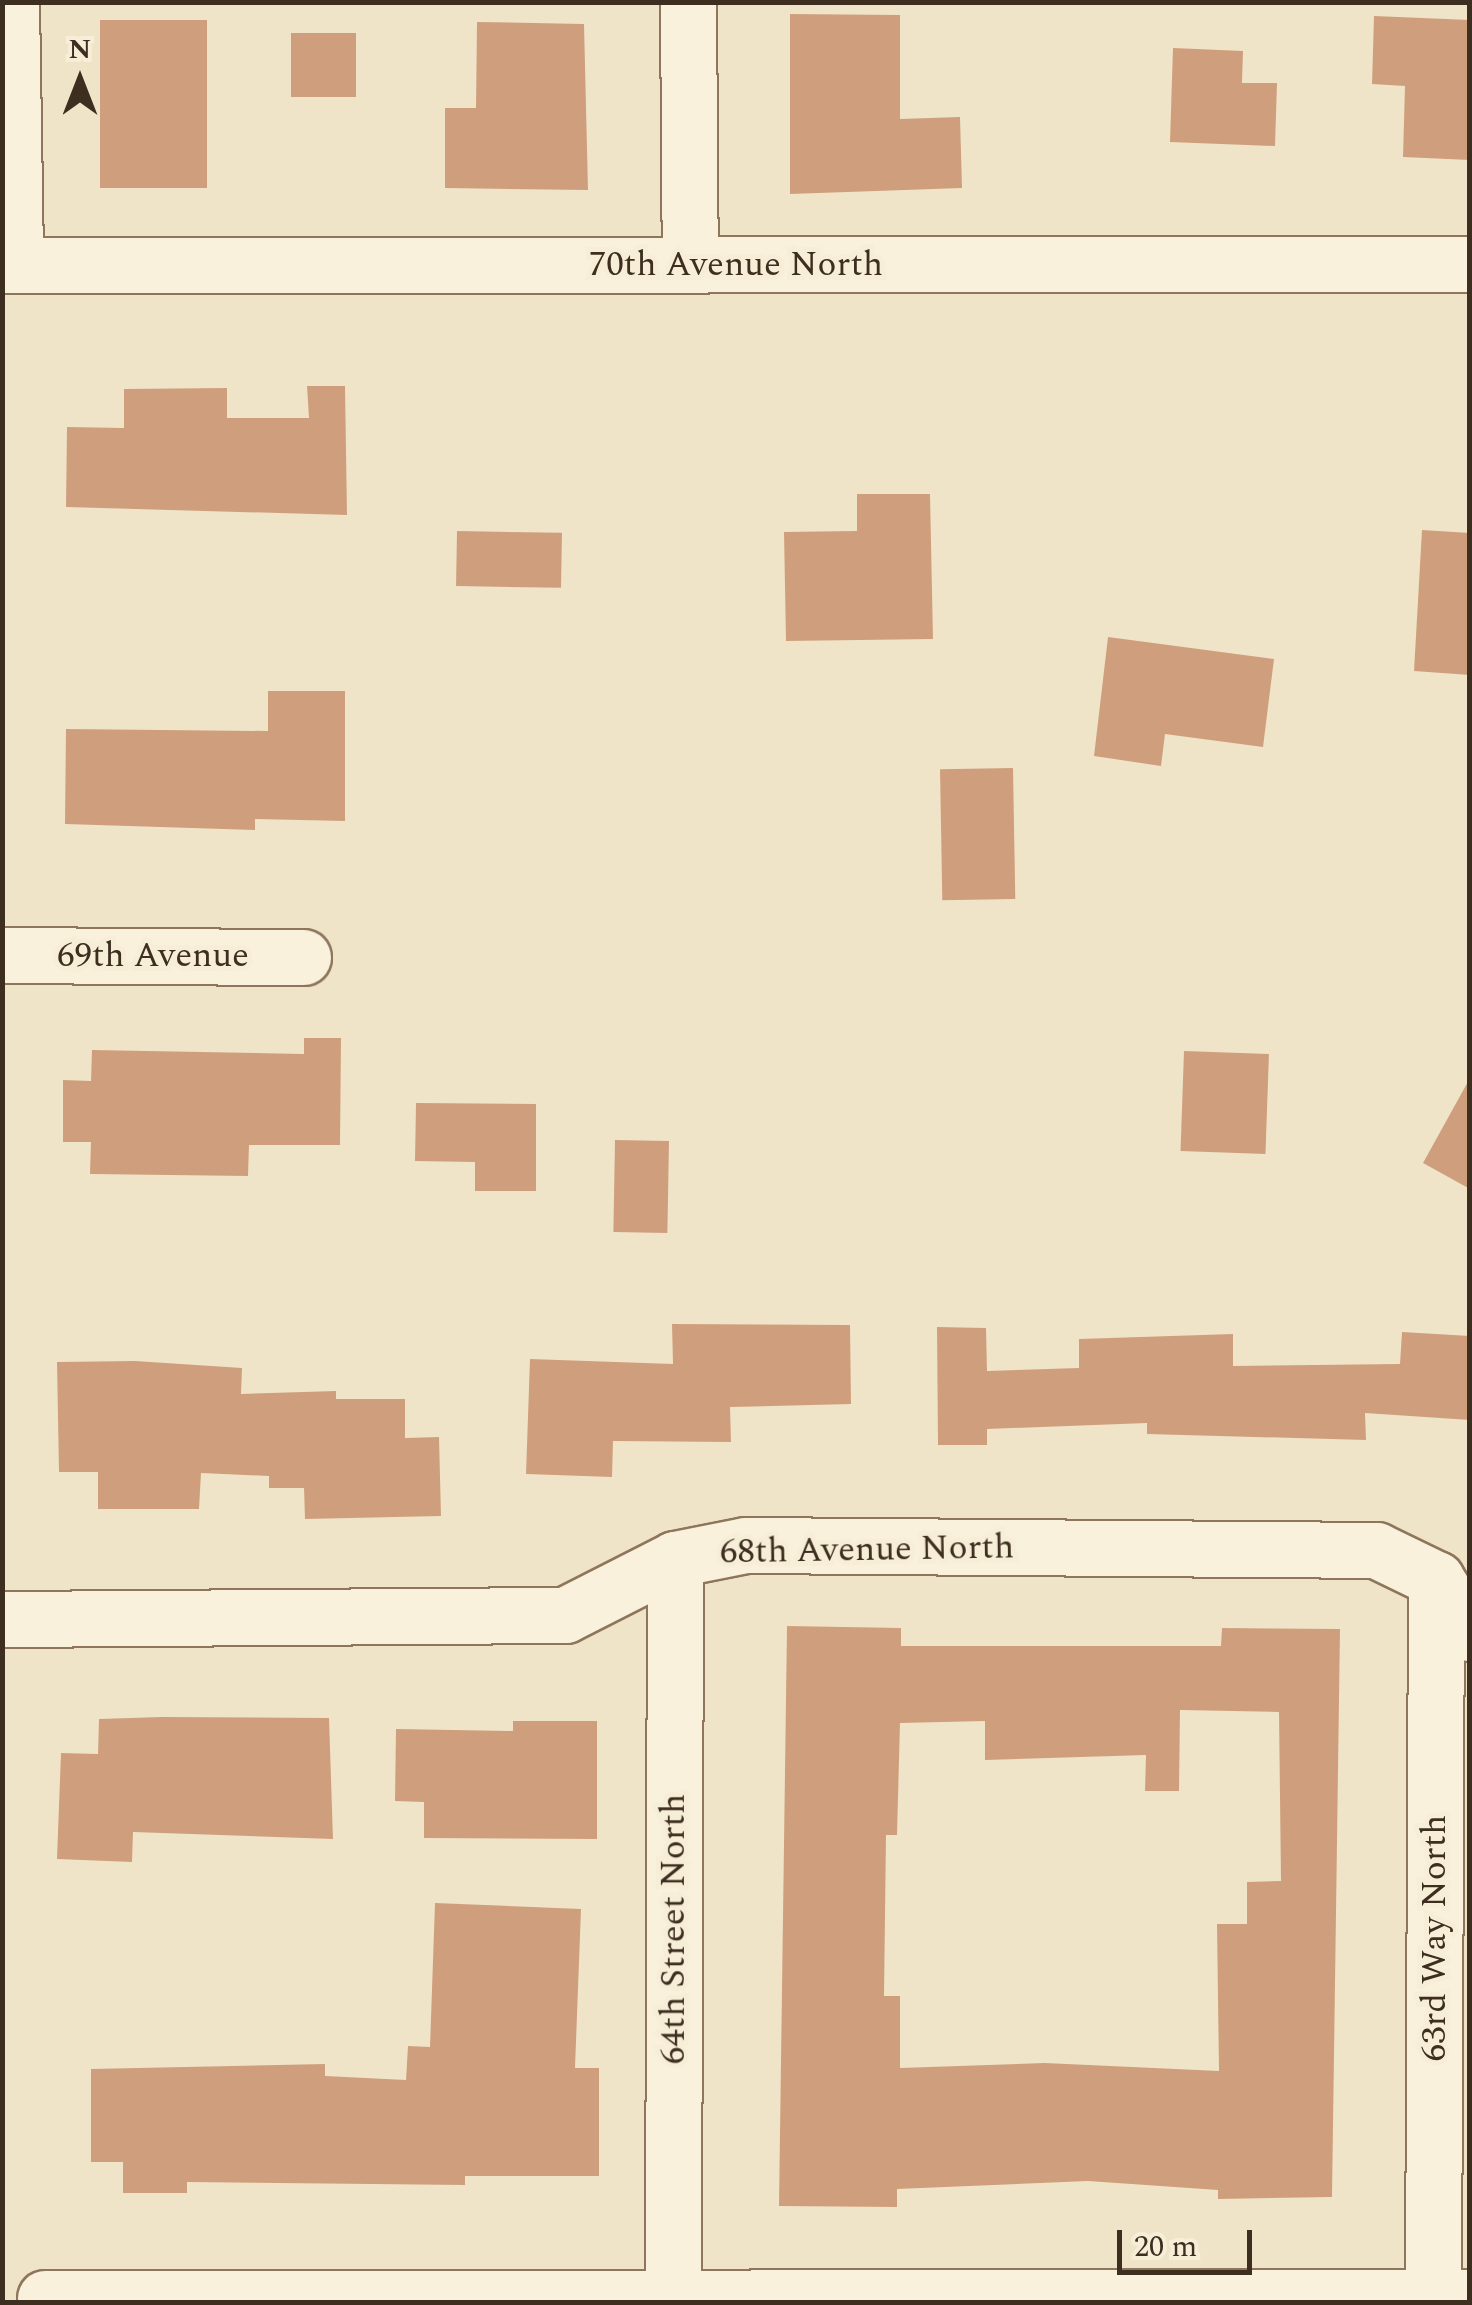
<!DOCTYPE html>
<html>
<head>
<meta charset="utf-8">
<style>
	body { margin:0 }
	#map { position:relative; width:1472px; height:2305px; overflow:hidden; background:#f0e4c8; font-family:Spectral,serif }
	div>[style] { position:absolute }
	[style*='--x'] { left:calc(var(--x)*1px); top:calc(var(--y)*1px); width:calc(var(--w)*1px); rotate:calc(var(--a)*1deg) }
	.building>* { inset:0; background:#cf9f7d; transform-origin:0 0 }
	.roads { filter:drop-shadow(2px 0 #8d765c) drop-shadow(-2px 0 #8d765c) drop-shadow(0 2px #8d765c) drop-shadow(0 -2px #8d765c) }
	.minor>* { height:55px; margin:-27.5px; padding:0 27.5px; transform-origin:27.5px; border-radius:27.5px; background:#faf1dc }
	span { translate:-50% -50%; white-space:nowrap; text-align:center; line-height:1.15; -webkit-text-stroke:10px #f7eed8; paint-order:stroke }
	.street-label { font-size:35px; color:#3d2e20 }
	.frame { position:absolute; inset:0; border:5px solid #3d2e20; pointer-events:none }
	.north { position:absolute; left:30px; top:30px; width:100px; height:100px; -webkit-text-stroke:8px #f7eed8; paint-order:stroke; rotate:0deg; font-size:28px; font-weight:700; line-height:40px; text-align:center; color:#3d2e20 }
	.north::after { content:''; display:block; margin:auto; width:35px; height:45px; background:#3d2e20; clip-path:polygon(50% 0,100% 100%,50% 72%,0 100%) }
	.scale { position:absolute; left:1117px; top:2230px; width:135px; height:45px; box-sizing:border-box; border:5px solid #3d2e20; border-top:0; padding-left:12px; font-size:30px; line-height:35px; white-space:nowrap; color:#3d2e20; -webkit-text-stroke:8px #f7eed8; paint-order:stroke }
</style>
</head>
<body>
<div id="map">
	<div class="building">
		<i style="clip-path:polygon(790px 14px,900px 15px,900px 119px,960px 117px,962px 188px,790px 194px)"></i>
		<i style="clip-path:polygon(1374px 16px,1470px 20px,1470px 160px,1403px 157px,1405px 86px,1372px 84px)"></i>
		<i style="left:100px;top:20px;width:107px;height:168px"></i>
		<i style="clip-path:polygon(477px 22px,584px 24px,588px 190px,445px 188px,445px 108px,476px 108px)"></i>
		<i style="left:291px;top:33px;width:65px;height:64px"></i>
		<i style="clip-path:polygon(1173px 48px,1243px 51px,1242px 83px,1277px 83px,1275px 146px,1170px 142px)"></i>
		<i style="clip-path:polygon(307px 386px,345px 386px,347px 515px,66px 507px,67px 427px,124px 428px,124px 389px,227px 388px,227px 418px,309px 418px)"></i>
		<i style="clip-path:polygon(857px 494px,930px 494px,933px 639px,786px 641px,784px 532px,857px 531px)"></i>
		<i style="clip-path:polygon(1422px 530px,1470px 533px,1470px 675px,1414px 671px)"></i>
		<i style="left:457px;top:531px;width:105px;height:55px;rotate:1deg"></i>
		<i style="clip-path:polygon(1108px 637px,1274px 659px,1263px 747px,1165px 734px,1161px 766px,1094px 756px)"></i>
		<i style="clip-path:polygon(268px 691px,345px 691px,345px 821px,255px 819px,255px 830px,65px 824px,66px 729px,268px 731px)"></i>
		<i style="left:1013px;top:768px;width:131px;height:73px;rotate:89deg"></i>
		<i style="clip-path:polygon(304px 1038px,341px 1038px,340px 1145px,249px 1145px,248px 1176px,90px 1174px,91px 1142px,63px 1142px,63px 1080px,91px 1081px,92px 1050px,304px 1054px)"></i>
		<i style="left:1184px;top:1051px;width:85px;height:100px;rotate:2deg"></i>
		<i style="clip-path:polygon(1470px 1078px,1470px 1189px,1423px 1163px)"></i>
		<i style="clip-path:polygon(416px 1103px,536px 1104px,536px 1191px,475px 1191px,475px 1162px,415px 1161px)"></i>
		<i style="left:615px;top:1140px;width:54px;height:92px;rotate:1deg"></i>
		<i style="clip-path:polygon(672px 1324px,850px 1325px,851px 1404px,730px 1407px,731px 1442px,613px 1441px,612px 1477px,526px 1474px,530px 1359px,673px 1364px)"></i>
		<i style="clip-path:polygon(937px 1327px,986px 1328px,987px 1371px,1079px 1368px,1079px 1339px,1233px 1334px,1233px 1366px,1400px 1364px,1402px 1332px,1470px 1336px,1470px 1420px,1365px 1413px,1366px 1440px,1147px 1434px,1147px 1423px,987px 1429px,987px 1445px,938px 1445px)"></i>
		<i style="clip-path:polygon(135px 1361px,242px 1368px,241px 1394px,336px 1391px,336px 1399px,405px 1399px,405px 1438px,439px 1437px,441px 1516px,305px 1519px,304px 1488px,269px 1488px,269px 1476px,201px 1473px,199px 1509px,98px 1509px,98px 1472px,59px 1472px,57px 1362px)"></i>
		<i style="clip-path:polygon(evenodd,787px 1626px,901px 1628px,901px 1646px,1221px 1646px,1222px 1628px,1340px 1629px,1332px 2197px,1218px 2199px,1218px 2190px,1088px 2181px,897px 2189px,897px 2207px,779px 2206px,787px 1626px,1180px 1710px,1279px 1712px,1281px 1881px,1247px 1882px,1247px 1924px,1217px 1924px,1219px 2071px,1045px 2063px,900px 2068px,900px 1996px,884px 1996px,886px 1835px,897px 1835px,900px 1723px,985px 1721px,985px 1760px,1146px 1755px,1145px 1791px,1179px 1791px,1180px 1710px)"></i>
		<i style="clip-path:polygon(162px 1717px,329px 1718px,333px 1839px,133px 1832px,132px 1862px,57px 1859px,61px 1753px,98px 1754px,99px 1719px)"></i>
		<i style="clip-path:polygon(513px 1721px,597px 1721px,597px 1839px,424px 1838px,424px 1802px,395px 1801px,396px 1729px,513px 1731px)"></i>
		<i style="clip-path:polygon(435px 1903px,581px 1909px,575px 2068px,599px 2068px,599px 2176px,465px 2176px,465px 2185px,187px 2182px,187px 2193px,123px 2193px,123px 2162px,91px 2162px,91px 2069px,325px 2064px,325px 2076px,406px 2080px,408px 2046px,430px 2047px)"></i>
	</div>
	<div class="roads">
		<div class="minor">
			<i style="--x:11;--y:2;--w:263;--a:89.1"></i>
			<i style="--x:688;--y:2;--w:263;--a:89.6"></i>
			<i style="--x:2;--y:265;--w:1468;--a:-0.04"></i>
			<i style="--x:2;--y:955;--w:301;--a:0.4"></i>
			<i style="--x:2;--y:1619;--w:563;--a:-0.41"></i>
			<i style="--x:565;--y:1615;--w:123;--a:-27"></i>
			<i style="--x:675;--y:1559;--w:72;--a:-11.2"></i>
			<i style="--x:746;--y:1545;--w:630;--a:0.45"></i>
			<i style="--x:1376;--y:1550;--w:67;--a:25.8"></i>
			<i style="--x:1436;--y:1579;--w:64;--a:57.8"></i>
			<i style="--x:1433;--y:2297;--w:718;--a:-89.76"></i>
			<i style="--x:45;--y:2298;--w:1425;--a:-0.04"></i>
			<i style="--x:673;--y:2299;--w:740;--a:-89.85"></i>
		</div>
	</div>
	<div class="street-label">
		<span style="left:736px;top:265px">70th Avenue North</span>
		<span style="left:153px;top:956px">69th Avenue</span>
		<span style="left:867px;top:1550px;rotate:-1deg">68th Avenue North</span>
		<span style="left:674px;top:1929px;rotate:-90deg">64th Street North</span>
		<span style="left:1435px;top:1938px;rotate:-90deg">63rd Way North</span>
	</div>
	<div class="frame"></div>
	<div class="north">N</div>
	<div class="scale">20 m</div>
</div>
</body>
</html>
